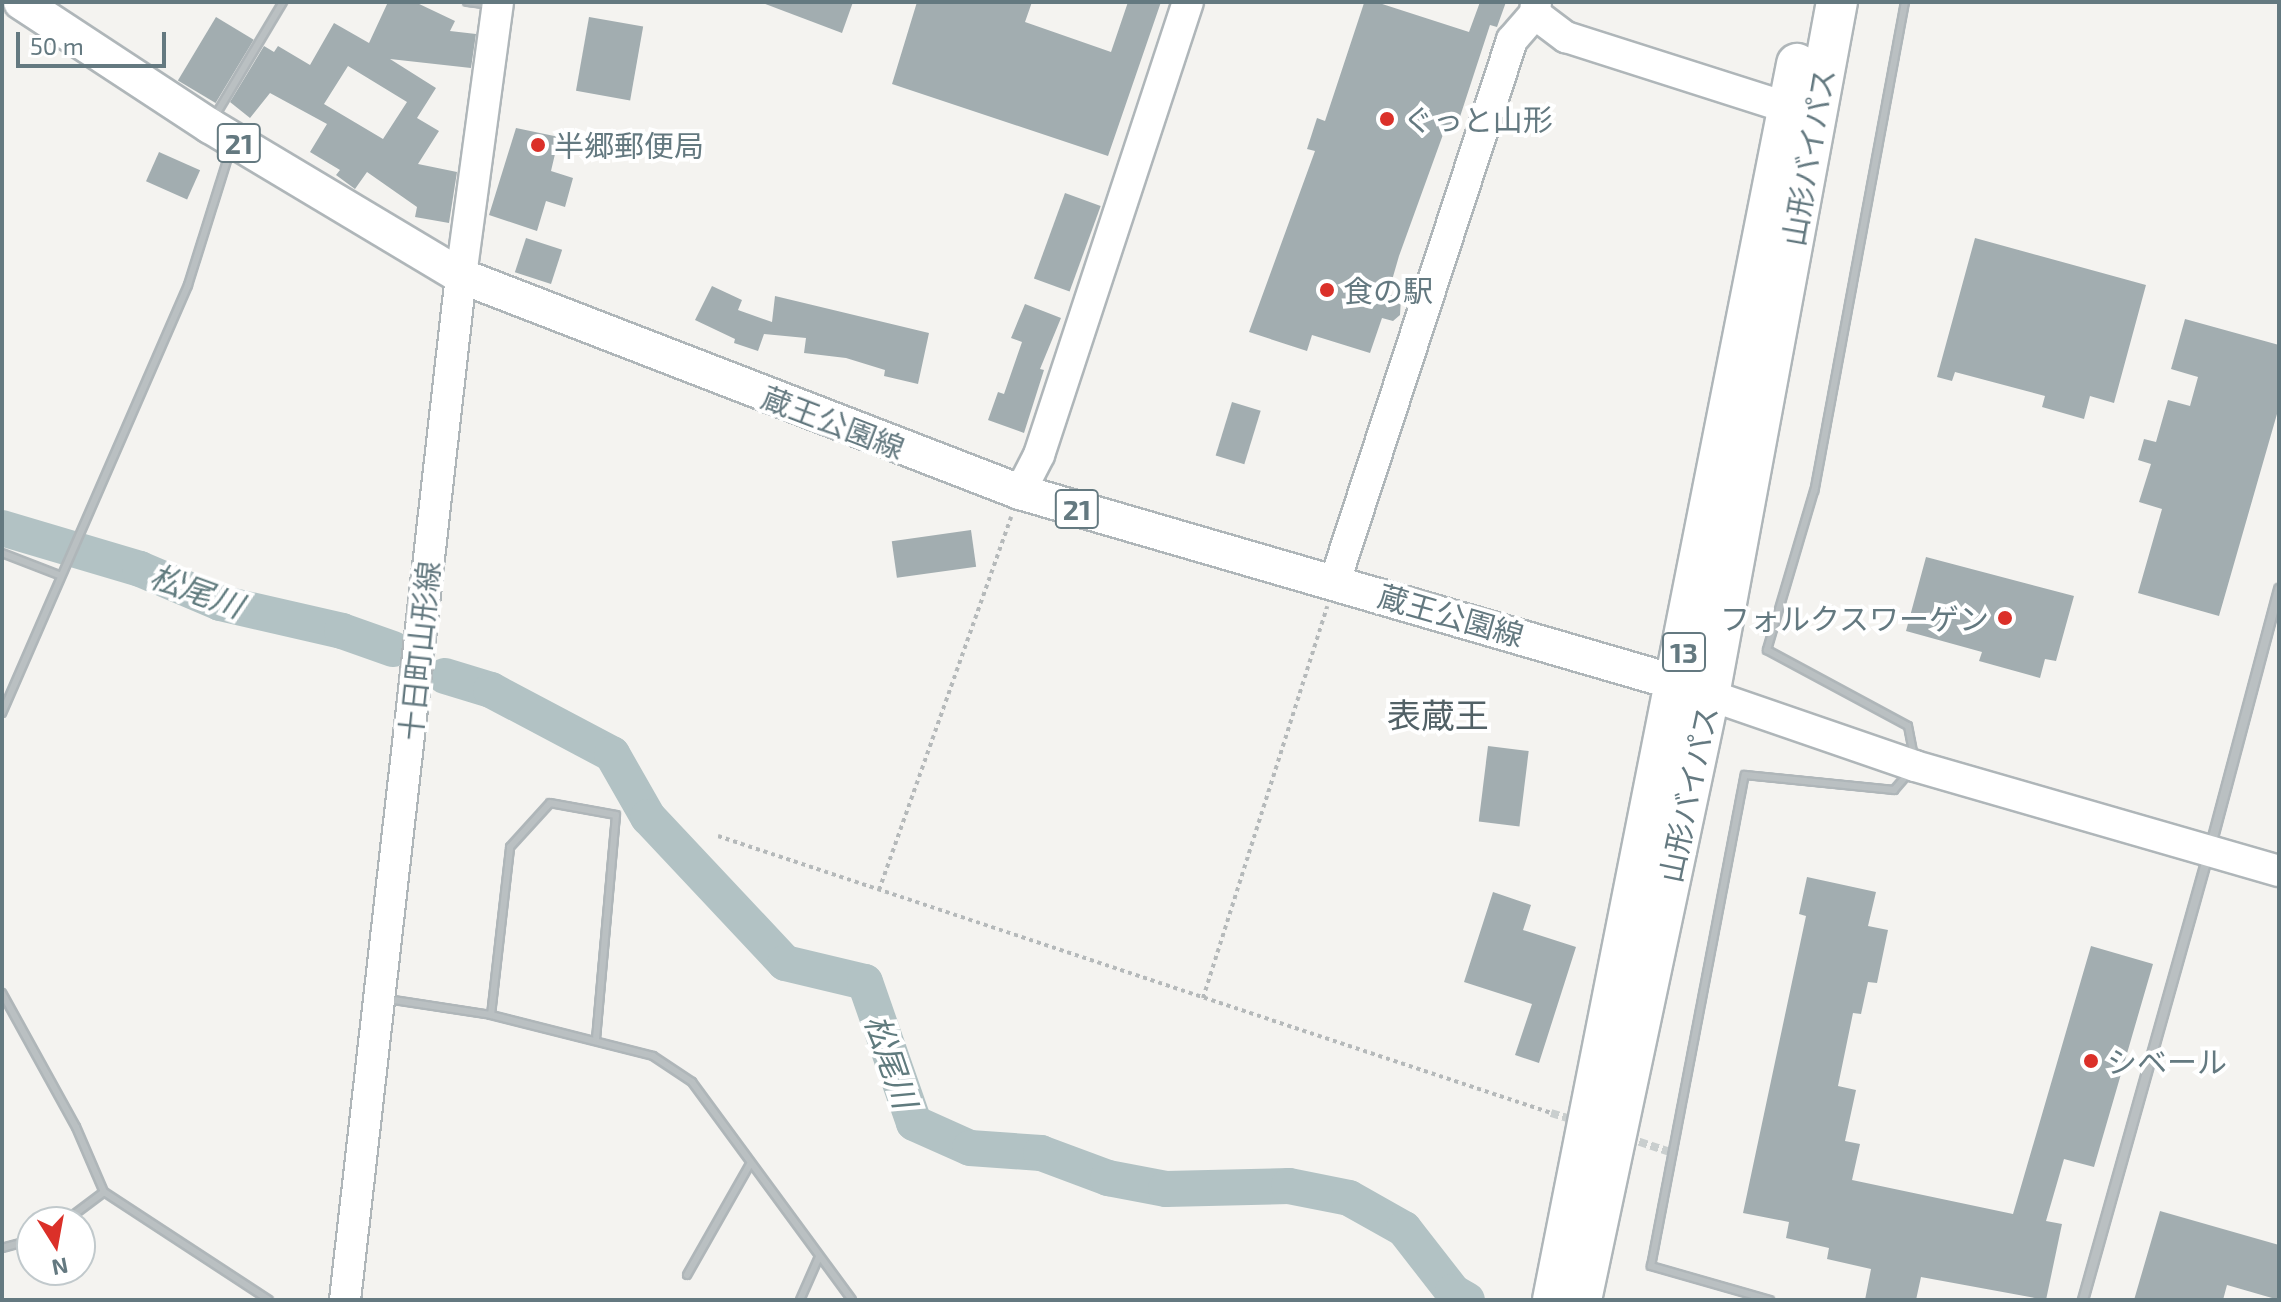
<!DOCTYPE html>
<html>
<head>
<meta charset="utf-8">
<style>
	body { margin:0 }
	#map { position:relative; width:2281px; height:1302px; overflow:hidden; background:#f4f3f0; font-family:"Exo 2","Noto Sans JP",sans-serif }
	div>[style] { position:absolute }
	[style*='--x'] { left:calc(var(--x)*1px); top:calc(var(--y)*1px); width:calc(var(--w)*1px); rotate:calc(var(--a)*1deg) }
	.river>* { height:36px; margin:-18px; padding:0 18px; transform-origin:18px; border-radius:18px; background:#b2c2c4 }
	.building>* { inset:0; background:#a2adb0; transform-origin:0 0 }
	.street-tunnel>* { height:8px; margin-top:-4px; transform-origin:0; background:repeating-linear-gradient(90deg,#c9cece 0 8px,transparent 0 12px) }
	.path>* { height:4px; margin-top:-2px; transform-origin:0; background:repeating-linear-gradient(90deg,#b5b9ba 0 4px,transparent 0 8px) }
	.roads { filter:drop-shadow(2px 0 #afb6b9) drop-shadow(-2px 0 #afb6b9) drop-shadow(0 2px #afb6b9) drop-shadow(0 -2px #afb6b9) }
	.lane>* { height:6px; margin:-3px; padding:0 3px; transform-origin:3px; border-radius:3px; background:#bac0c2 }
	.street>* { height:8px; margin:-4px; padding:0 4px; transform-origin:4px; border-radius:4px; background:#bac0c2 }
	.secondary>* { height:30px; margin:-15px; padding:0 15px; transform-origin:15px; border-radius:15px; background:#fff }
	.primary>* { height:34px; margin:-17px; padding:0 17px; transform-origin:17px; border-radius:17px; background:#fff }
	.highway>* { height:40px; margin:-20px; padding:0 20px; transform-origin:20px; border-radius:20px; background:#fff }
	.dots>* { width:22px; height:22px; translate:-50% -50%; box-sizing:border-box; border:4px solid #fff; border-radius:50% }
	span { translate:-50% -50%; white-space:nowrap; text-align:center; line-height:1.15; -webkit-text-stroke:8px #fff; paint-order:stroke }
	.shield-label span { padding:2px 6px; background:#fff; border:2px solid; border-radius:6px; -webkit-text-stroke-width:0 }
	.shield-label { font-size:28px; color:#647980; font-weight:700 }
	.poi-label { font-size:30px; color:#647980 }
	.left { translate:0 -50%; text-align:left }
	.right { translate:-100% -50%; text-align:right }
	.street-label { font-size:30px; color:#647980 }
	.water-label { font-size:32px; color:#607b7e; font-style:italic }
	.quarter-label { font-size:34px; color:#526166 }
	.frame { position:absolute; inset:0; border:4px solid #647980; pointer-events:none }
	.north { position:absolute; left:16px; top:1206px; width:80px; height:80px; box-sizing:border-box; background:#fff; border:2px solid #c1c9cc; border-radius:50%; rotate:169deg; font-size:22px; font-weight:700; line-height:32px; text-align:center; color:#647980 }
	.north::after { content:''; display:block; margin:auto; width:28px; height:36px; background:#db3029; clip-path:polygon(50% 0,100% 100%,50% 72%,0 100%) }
	.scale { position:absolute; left:16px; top:32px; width:150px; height:36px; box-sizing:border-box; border:4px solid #647980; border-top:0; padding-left:10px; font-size:24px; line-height:28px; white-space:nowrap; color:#647980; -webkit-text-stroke:6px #fff; paint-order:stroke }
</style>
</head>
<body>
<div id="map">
	<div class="river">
		<i style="--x:2;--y:528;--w:144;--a:16.5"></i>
		<i style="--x:140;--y:569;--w:87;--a:23"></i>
		<i style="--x:220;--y:603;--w:125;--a:12.9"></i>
		<i style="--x:342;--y:631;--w:54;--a:19.4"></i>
		<i style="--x:445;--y:676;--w:48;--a:16.9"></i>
		<i style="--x:491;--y:690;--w:137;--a:27.9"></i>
		<i style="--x:612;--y:754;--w:73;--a:60.3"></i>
		<i style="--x:648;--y:817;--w:200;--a:46.8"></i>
		<i style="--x:785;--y:963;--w:82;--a:13.4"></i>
		<i style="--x:865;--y:982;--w:149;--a:70.8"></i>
		<i style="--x:914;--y:1123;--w:61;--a:24.1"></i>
		<i style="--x:970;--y:1148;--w:71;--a:4"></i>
		<i style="--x:1041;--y:1153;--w:72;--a:20.5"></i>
		<i style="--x:1108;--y:1178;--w:59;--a:10.7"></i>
		<i style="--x:1166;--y:1189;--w:123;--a:-1.4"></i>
		<i style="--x:1289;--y:1186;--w:61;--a:11.3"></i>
		<i style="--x:1349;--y:1198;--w:63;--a:29.4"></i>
		<i style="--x:1404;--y:1229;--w:80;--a:52.1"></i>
		<i style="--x:1453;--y:1292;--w:16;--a:30"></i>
	</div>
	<div class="building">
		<i style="clip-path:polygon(evenodd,388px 2px,415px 2px,455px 21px,450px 31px,476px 34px,471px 68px,390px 59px,436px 88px,417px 118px,439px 131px,418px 164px,457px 172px,449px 223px,415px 217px,417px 207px,367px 172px,355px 189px,336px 175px,340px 170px,310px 152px,327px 124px,270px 93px,250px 118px,230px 102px,264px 46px,274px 52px,278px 46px,310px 65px,334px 23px,369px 43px,388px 2px,348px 66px,407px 102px,383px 139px,324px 104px,348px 66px)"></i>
		<i style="clip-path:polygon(760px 2px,853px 2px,842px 33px)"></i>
		<i style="clip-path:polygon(917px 2px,1032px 2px,1025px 22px,1111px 52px,1128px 2px,1161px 2px,1108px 156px,892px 84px)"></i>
		<i style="clip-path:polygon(1376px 2px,1469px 32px,1480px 2px,1506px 2px,1497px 27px,1490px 25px,1455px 132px,1445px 129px,1399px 256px,1388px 294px,1401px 298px,1400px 315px,1393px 321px,1382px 318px,1370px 353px,1312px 335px,1307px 351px,1249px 332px,1315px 151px,1307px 149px,1317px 118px,1325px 121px,1364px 3px)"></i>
		<i style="left:216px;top:17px;width:44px;height:74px;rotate:31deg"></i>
		<i style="left:589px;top:17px;width:55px;height:75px;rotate:10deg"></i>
		<i style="clip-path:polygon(516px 128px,559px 137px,551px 171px,573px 178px,565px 207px,546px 201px,537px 231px,489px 215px)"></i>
		<i style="left:159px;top:152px;width:45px;height:32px;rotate:24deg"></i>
		<i style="left:1065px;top:193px;width:38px;height:91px;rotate:20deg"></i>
		<i style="left:526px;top:238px;width:38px;height:36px;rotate:18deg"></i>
		<i style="clip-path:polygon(1975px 238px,2146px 285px,2114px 403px,2090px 396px,2084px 419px,2042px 407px,2045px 396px,1955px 372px,1952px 381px,1937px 377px)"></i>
		<i style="clip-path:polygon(712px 286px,742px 300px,738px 310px,772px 322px,775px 296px,929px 333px,918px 384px,884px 376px,885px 370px,846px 358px,804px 353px,806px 338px,764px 334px,758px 351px,734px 343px,735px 339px,695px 320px)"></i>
		<i style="clip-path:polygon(1025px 304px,1061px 318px,1040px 369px,1044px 370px,1024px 433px,988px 420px,998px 392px,1004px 394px,1022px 342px,1011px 338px)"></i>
		<i style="clip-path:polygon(2185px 319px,2279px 345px,2279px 407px,2219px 616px,2138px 593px,2162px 509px,2139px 502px,2151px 464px,2138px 460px,2144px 439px,2156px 442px,2168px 400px,2190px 406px,2198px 377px,2171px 369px)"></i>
		<i style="left:1232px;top:402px;width:30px;height:56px;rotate:17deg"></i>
		<i style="left:971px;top:530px;width:37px;height:80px;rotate:82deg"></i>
		<i style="clip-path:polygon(1926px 557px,2074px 596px,2056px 661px,2045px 659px,2040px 678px,1979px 661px,1982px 652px,1906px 631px)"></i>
		<i style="left:1488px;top:746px;width:41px;height:76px;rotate:7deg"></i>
		<i style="clip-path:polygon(1807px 877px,1876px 892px,1868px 926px,1888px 930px,1877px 983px,1868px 982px,1861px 1014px,1853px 1013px,1838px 1086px,1856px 1090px,1845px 1141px,1860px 1144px,1852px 1180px,2013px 1214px,2091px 946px,2153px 964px,2094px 1167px,2064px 1159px,2046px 1221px,2062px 1224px,2046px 1300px,1921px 1277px,1916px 1300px,1865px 1300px,1871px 1269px,1827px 1259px,1829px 1248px,1786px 1238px,1789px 1222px,1743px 1213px,1806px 916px,1799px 914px)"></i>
		<i style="clip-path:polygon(1493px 892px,1531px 905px,1523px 930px,1576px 947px,1539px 1063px,1515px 1055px,1532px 1004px,1464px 982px)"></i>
		<i style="clip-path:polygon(2160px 1211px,2279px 1245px,2279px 1300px,2227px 1285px,2223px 1300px,2134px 1300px)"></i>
	</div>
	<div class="street-tunnel">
		<i style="--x:1551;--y:1113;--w:27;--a:17"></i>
		<i style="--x:1628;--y:1138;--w:47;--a:18.4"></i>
	</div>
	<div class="path">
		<i style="--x:718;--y:836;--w:878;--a:18.39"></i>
		<i style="--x:879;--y:890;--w:396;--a:-70.5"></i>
		<i style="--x:1203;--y:998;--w:411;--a:-72.4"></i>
	</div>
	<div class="roads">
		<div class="lane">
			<i style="--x:467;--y:2;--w:23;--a:7"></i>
			<i style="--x:1905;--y:2;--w:497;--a:100.5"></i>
			<i style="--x:1814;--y:491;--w:166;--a:106.5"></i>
			<i style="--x:1767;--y:650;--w:160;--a:28.3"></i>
			<i style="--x:1908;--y:726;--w:32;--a:79"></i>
			<i style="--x:215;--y:116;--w:133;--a:-59.2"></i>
			<i style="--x:2;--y:553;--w:61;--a:21.1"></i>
			<i style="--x:2;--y:713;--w:467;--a:-66.5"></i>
			<i style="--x:188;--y:285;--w:140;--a:-72.6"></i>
			<i style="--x:2;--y:993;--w:153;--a:61.1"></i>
			<i style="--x:76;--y:1127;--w:71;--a:66.7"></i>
			<i style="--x:387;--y:999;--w:105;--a:8.7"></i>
			<i style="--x:491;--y:1015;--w:167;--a:14.2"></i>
			<i style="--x:653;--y:1056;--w:47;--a:33.7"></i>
			<i style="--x:692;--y:1082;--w:270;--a:53.7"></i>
			<i style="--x:491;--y:1015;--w:169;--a:-83.5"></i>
			<i style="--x:510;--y:847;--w:59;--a:-47.7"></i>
			<i style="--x:550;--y:803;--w:67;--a:10.3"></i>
			<i style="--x:616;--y:815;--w:225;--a:95.1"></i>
			<i style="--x:64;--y:1222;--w:50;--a:-36.9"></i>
			<i style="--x:104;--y:1192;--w:197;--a:33.2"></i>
			<i style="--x:2;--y:1248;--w:31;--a:-15"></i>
			<i style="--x:687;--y:1275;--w:128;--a:-60.4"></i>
			<i style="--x:800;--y:1300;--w:47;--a:-66.2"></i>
			<i style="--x:1770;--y:1300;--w:124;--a:-164.1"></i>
			<i style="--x:1651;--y:1266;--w:500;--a:-79.2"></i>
			<i style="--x:1745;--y:775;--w:150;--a:5.7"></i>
			<i style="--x:1894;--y:790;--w:23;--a:-49"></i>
		</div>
		<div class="street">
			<i style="--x:2211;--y:845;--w:265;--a:-75.1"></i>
			<i style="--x:2083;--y:1300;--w:459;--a:-74.3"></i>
		</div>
		<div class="secondary">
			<i style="--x:1536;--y:2;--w:12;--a:95"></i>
			<i style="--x:1535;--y:14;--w:39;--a:37"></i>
			<i style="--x:1566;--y:37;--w:234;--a:17.7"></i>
			<i style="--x:1020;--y:492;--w:42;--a:-62.8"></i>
			<i style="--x:1039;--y:455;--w:477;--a:-71.8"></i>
			<i style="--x:1335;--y:581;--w:569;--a:-71.88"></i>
			<i style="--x:1512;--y:40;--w:35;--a:-49"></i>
			<i style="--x:1709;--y:695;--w:218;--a:19"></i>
			<i style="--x:1915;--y:766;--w:379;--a:16.1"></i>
			<i style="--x:345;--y:1300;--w:1031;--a:-83.54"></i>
			<i style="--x:461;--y:276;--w:276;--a:-82.3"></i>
		</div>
		<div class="primary">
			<i style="--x:21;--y:2;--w:226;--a:33.3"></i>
			<i style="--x:210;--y:126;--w:292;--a:30.9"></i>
			<i style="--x:461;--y:276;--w:599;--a:21.13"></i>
			<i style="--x:1020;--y:492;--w:706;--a:16.2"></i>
		</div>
		<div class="highway">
			<i style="--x:1553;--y:1300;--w:1260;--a:-78.83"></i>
			<i style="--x:1581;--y:1300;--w:618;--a:-78.05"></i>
			<i style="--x:1709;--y:695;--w:705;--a:-79.54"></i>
		</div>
	</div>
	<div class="dots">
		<i style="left:1387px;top:119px;background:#db3029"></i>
		<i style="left:538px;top:145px;background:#db3029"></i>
		<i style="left:1327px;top:290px;background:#db3029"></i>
		<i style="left:2005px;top:618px;background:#db3029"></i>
		<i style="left:2091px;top:1061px;background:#db3029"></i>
	</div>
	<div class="shield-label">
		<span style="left:239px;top:143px">21</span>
		<span style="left:1077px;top:509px">21</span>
		<span style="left:1684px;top:652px">13</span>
	</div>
	<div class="poi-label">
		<span class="left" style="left:1403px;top:119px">ぐっと山形</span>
		<span class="left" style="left:554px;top:145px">半郷郵便局</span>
		<span class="left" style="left:1343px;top:290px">食の駅</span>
		<span class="right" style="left:1989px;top:618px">フォルクスワーゲン</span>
		<span class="left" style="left:2107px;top:1061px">シベール</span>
	</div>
	<div class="street-label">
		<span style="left:1808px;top:157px;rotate:-80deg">山形バイパス</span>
		<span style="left:833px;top:422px;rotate:21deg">蔵王公園線</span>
		<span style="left:1451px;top:615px;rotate:16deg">蔵王公園線</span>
		<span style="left:419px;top:651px;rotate:-84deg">十日町山形線</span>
		<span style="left:1688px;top:794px;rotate:-78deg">山形バイパス</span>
	</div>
	<div class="water-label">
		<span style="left:197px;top:590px;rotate:20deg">松尾川</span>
		<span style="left:892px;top:1061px;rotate:71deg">松尾川</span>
	</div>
	<div class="quarter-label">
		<span style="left:1438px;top:715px">表蔵王</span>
	</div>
	<div class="frame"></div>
	<div class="north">N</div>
	<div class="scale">50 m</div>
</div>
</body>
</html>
